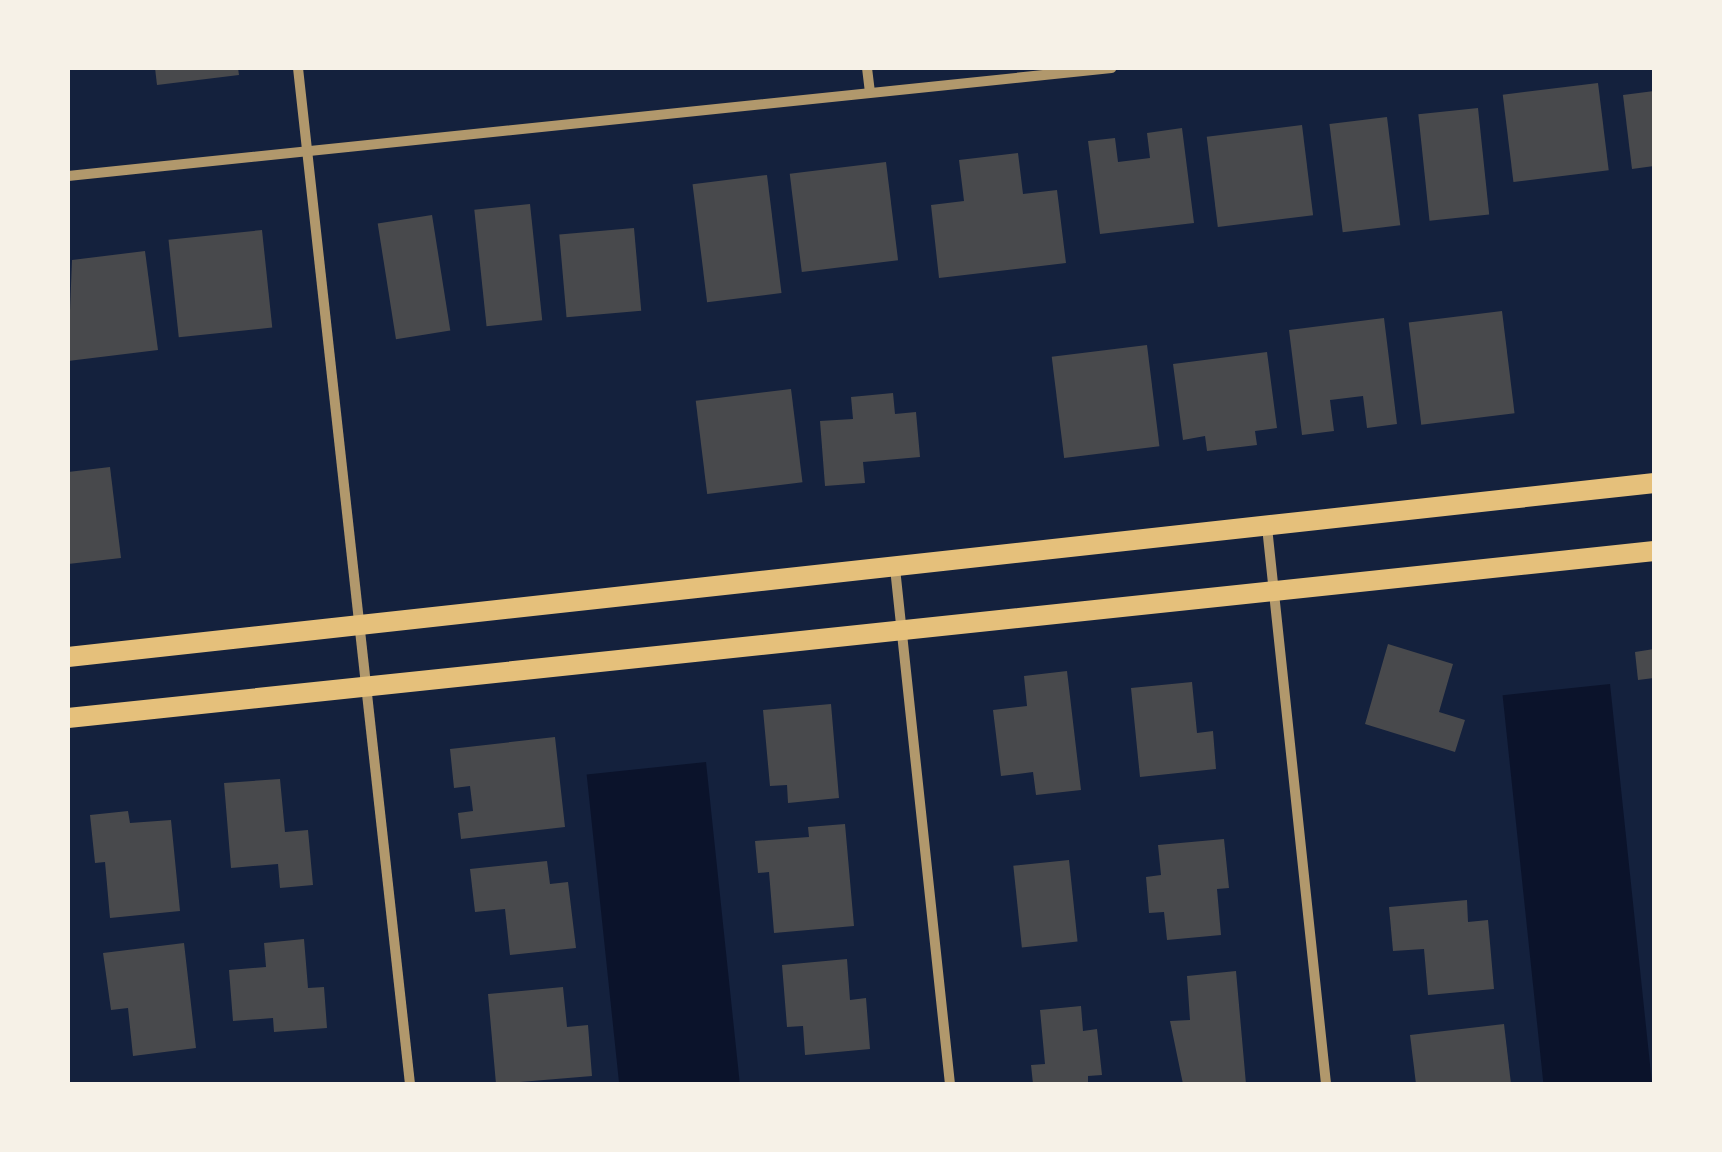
<!DOCTYPE html>
<html>
<head>
<meta charset="utf-8">
<style>
	body { margin:0 }
	#map { position:relative; width:1722px; height:1152px; overflow:hidden; background:#14213d; font-family:"Public Sans",sans-serif }
	div>[style] { position:absolute }
	[style*='--x'] { left:calc(var(--x)*1px); top:calc(var(--y)*1px); width:calc(var(--w)*1px); rotate:calc(var(--a)*1deg) }
	.water>* { inset:0; background:#0b132b; transform-origin:0 0 }
	.building>* { inset:0; background:#48494c; transform-origin:0 0 }
	.minor>* { height:10px; margin:-5px; padding:0 5px; transform-origin:5px; border-radius:5px; background:#b1986c }
	.secondary>* { height:20px; margin:-10px; padding:0 10px; transform-origin:10px; border-radius:10px; background:#e5c07b }
	span { translate:-50% -50%; white-space:nowrap; text-align:center; line-height:1.15; -webkit-text-stroke:8px #f6f1e7; paint-order:stroke }
	.frame { position:absolute; inset:0; border:70px solid #f6f1e7; pointer-events:none }
</style>
</head>
<body>
<div id="map">
	<div class="water">
		<i style="left:1610px;top:684px;width:402px;height:108px;rotate:84deg"></i>
		<i style="left:706px;top:762px;width:324px;height:120px;rotate:84deg"></i>
	</div>
	<div class="building">
		<i style="clip-path:polygon(155px 68px,238px 68px,239px 75px,157px 85px)"></i>
		<i style="left:1598px;top:83px;width:88px;height:96px;rotate:83deg"></i>
		<i style="clip-path:polygon(1654px 91px,1654px 166px,1632px 169px,1623px 95px)"></i>
		<i style="left:1478px;top:108px;width:107px;height:60px;rotate:84deg"></i>
		<i style="left:1387px;top:117px;width:109px;height:58px;rotate:83deg"></i>
		<i style="left:1302px;top:125px;width:91px;height:96px;rotate:83deg"></i>
		<i style="clip-path:polygon(1182px 128px,1194px 223px,1100px 234px,1088px 141px,1115px 138px,1118px 162px,1150px 158px,1147px 133px)"></i>
		<i style="clip-path:polygon(1018px 153px,1023px 194px,1057px 190px,1066px 263px,939px 278px,931px 205px,964px 201px,959px 160px)"></i>
		<i style="left:886px;top:162px;width:99px;height:97px;rotate:83deg"></i>
		<i style="left:767px;top:175px;width:119px;height:75px;rotate:83deg"></i>
		<i style="left:530px;top:204px;width:117px;height:56px;rotate:84deg"></i>
		<i style="left:432px;top:215px;width:117px;height:55px;rotate:81deg"></i>
		<i style="left:634px;top:228px;width:83px;height:75px;rotate:85deg"></i>
		<i style="left:262px;top:230px;width:98px;height:94px;rotate:84deg"></i>
		<i style="clip-path:polygon(145px 251px,158px 350px,68px 361px,72px 260px)"></i>
		<i style="left:1502px;top:311px;width:103px;height:94px;rotate:83deg"></i>
		<i style="clip-path:polygon(1384px 318px,1397px 424px,1367px 428px,1363px 396px,1330px 400px,1334px 431px,1302px 435px,1289px 330px)"></i>
		<i style="left:1147px;top:345px;width:102px;height:96px;rotate:83deg"></i>
		<i style="clip-path:polygon(1267px 352px,1277px 428px,1255px 431px,1257px 445px,1207px 451px,1205px 436px,1183px 440px,1173px 364px)"></i>
		<i style="left:791px;top:389px;width:94px;height:96px;rotate:83deg"></i>
		<i style="clip-path:polygon(893px 393px,895px 414px,916px 412px,920px 457px,863px 462px,865px 483px,825px 486px,820px 421px,853px 419px,851px 397px)"></i>
		<i style="clip-path:polygon(110px 467px,121px 558px,68px 564px,68px 472px)"></i>
		<i style="clip-path:polygon(1388px 644px,1453px 664px,1439px 712px,1465px 720px,1455px 752px,1365px 724px)"></i>
		<i style="clip-path:polygon(1654px 649px,1654px 678px,1638px 680px,1635px 652px)"></i>
		<i style="clip-path:polygon(1067px 671px,1081px 790px,1036px 795px,1033px 772px,1001px 776px,993px 710px,1027px 706px,1024px 676px)"></i>
		<i style="clip-path:polygon(1192px 682px,1197px 733px,1213px 731px,1216px 769px,1140px 777px,1131px 688px)"></i>
		<i style="clip-path:polygon(831px 704px,839px 798px,788px 803px,787px 785px,770px 786px,763px 710px)"></i>
		<i style="clip-path:polygon(555px 737px,565px 827px,461px 839px,458px 813px,473px 811px,470px 786px,454px 788px,450px 749px)"></i>
		<i style="clip-path:polygon(280px 779px,285px 832px,308px 830px,313px 885px,280px 888px,278px 864px,231px 868px,224px 783px)"></i>
		<i style="clip-path:polygon(128px 811px,130px 823px,171px 820px,180px 911px,110px 918px,105px 862px,95px 863px,90px 815px)"></i>
		<i style="clip-path:polygon(845px 824px,854px 926px,774px 933px,769px 872px,758px 873px,755px 841px,809px 837px,808px 827px)"></i>
		<i style="clip-path:polygon(1224px 839px,1229px 888px,1217px 889px,1221px 935px,1167px 940px,1164px 912px,1149px 913px,1146px 877px,1161px 875px,1158px 845px)"></i>
		<i style="left:1069px;top:860px;width:82px;height:56px;rotate:84deg"></i>
		<i style="clip-path:polygon(547px 861px,550px 884px,568px 882px,576px 948px,510px 955px,505px 909px,475px 912px,470px 869px)"></i>
		<i style="clip-path:polygon(1467px 900px,1468px 922px,1488px 920px,1494px 989px,1428px 995px,1424px 949px,1393px 951px,1389px 907px)"></i>
		<i style="clip-path:polygon(304px 939px,308px 988px,324px 987px,327px 1028px,274px 1032px,273px 1018px,233px 1021px,229px 970px,266px 967px,264px 943px)"></i>
		<i style="clip-path:polygon(184px 943px,196px 1048px,133px 1056px,128px 1008px,111px 1010px,103px 953px)"></i>
		<i style="clip-path:polygon(847px 959px,850px 1000px,866px 998px,870px 1049px,805px 1055px,803px 1026px,787px 1027px,782px 965px)"></i>
		<i style="clip-path:polygon(1236px 971px,1246px 1084px,1183px 1084px,1170px 1021px,1190px 1020px,1187px 976px)"></i>
		<i style="clip-path:polygon(563px 987px,567px 1027px,588px 1025px,592px 1076px,496px 1084px,488px 994px)"></i>
		<i style="clip-path:polygon(1081px 1006px,1083px 1031px,1097px 1029px,1102px 1075px,1088px 1076px,1088px 1084px,1033px 1084px,1031px 1065px,1045px 1064px,1040px 1010px)"></i>
		<i style="clip-path:polygon(1504px 1024px,1511px 1084px,1416px 1084px,1410px 1035px)"></i>
	</div>
	<div class="minor">
		<i style="--x:298;--y:68;--w:1022;--a:83.71"></i>
		<i style="--x:867;--y:68;--w:23;--a:83"></i>
		<i style="--x:68;--y:176;--w:1049;--a:-5.91"></i>
		<i style="--x:1267;--y:527;--w:560;--a:83.95"></i>
		<i style="--x:895;--y:568;--w:519;--a:83.92"></i>
	</div>
	<div class="secondary">
		<i style="--x:68;--y:657;--w:1596;--a:-6.26"></i>
		<i style="--x:68;--y:718;--w:1595;--a:-6.01"></i>
	</div>
	<div class="frame"></div>
</div>
</body>
</html>
